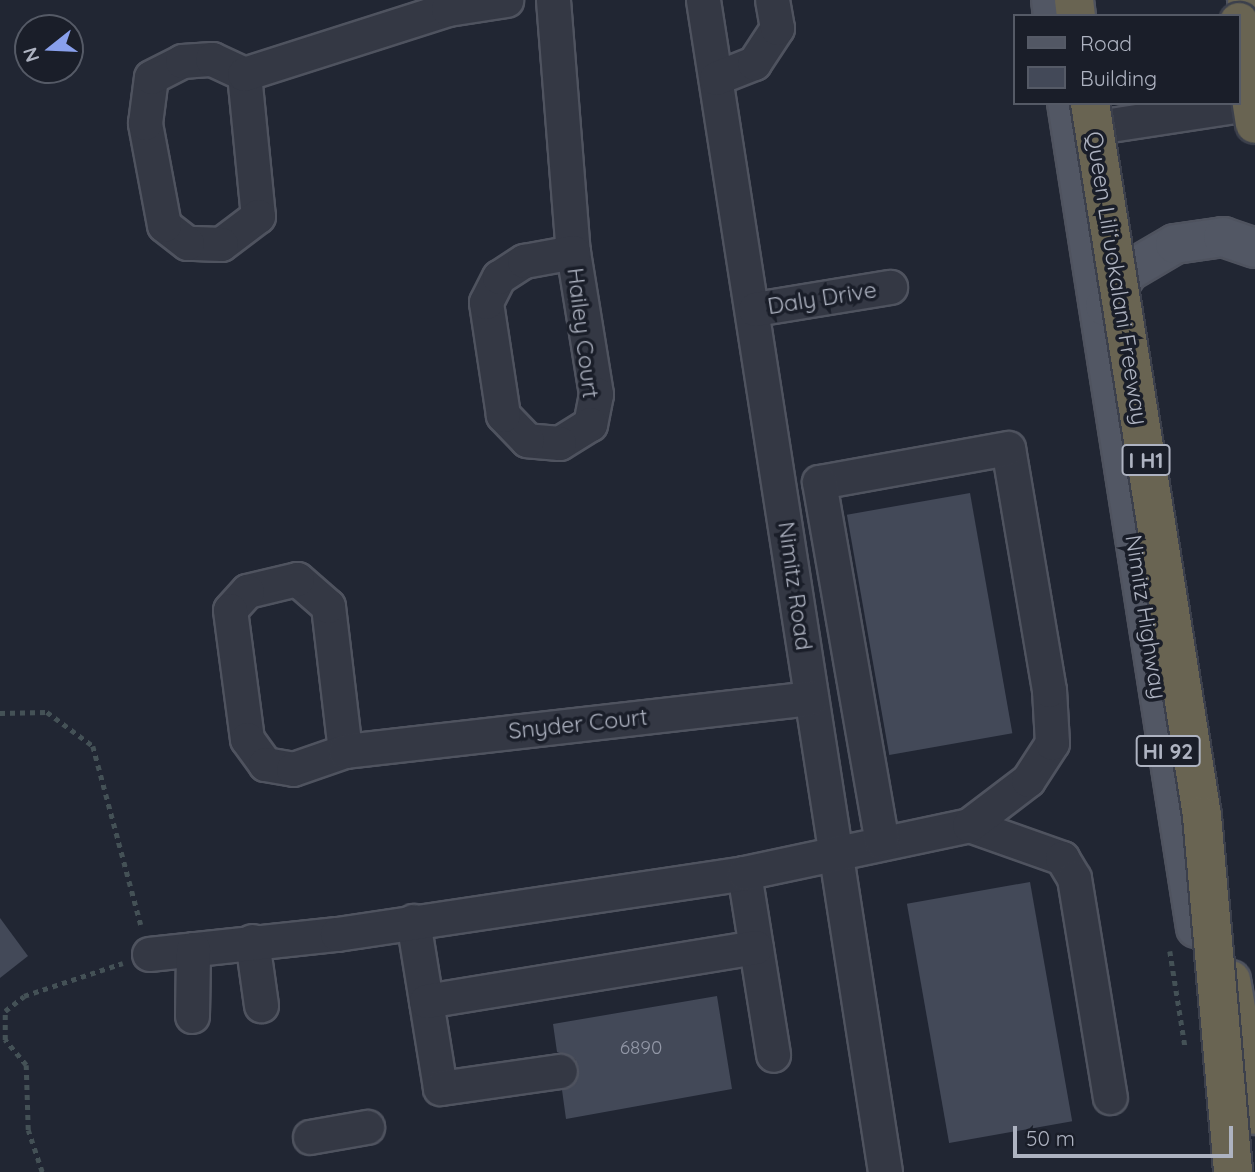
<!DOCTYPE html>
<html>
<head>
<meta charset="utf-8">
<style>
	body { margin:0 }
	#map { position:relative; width:1255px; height:1172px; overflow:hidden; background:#212633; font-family:Quicksand,sans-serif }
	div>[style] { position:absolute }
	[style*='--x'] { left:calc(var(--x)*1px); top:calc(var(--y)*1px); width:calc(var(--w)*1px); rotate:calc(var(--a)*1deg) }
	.building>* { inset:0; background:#434958; transform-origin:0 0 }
	.path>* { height:4.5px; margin-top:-2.25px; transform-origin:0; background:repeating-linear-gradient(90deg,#445156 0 5px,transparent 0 10px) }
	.roads { filter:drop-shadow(2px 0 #4f535f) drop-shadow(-2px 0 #4f535f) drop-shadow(0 2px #4f535f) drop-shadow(0 -2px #4f535f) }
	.minor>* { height:33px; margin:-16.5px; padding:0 16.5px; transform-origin:16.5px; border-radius:16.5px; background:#343844 }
	.major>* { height:38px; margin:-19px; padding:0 19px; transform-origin:19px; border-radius:19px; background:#525764 }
	.highway>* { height:38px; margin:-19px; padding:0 19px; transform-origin:19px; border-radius:19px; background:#696452 }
	.bridges { filter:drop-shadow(2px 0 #3c404c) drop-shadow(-2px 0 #3c404c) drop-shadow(0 2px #3c404c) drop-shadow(0 -2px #3c404c) }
	.highway-bridge>* { height:38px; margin:-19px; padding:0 19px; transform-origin:19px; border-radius:19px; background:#696452 }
	span { translate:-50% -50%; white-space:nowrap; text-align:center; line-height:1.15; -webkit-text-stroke:7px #1a1e29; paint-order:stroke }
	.number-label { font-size:19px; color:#9398a7 }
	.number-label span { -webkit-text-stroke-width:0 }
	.shield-label span { padding:2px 5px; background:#1a1e29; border:2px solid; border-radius:5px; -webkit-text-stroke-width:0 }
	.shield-label { font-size:21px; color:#aeb3c1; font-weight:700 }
	.street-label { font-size:23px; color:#aeb3c1 }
	.legend { position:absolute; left:1013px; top:14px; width:228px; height:91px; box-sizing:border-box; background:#1a1e29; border:2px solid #555a66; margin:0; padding:9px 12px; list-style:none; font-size:21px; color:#aeb3c1 }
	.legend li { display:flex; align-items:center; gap:14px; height:35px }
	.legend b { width:35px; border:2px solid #555a66 }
	.north { position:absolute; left:14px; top:14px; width:70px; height:70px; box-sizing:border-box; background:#1a1e29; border:2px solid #555a66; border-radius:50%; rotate:252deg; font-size:19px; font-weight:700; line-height:28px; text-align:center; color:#aeb3c1 }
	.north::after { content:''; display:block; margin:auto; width:24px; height:32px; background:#89a0ec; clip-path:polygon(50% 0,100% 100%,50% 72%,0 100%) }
	.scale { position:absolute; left:1013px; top:1126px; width:220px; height:32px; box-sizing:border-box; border:4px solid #aeb3c1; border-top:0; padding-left:9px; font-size:21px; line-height:24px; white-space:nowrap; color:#aeb3c1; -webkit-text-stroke:5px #1a1e29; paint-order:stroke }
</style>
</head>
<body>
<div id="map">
	<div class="building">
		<i style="left:970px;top:493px;width:244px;height:125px;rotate:80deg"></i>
		<i style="left:1030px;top:882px;width:243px;height:125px;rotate:80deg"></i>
		<i style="clip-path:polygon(0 918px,28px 956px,0 978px)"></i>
		<i style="clip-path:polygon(717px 996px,732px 1089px,566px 1119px,562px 1090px,572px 1086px,579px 1069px,575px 1059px,557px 1052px,553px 1024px)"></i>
	</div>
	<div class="path">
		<i style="--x:0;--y:713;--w:47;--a:-1.2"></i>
		<i style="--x:47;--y:712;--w:57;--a:36.5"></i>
		<i style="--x:93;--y:746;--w:185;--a:75"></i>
		<i style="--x:1170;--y:951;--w:96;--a:81"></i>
		<i style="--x:42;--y:1172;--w:44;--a:-108.4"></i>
		<i style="--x:28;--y:1130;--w:65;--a:-91.8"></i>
		<i style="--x:26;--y:1065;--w:33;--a:-130"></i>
		<i style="--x:5;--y:1040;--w:29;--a:-90"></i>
		<i style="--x:5;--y:1011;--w:24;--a:-38"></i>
		<i style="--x:24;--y:996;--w:104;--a:-18.4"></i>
	</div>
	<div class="roads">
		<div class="minor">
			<i style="--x:553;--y:0;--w:253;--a:85.5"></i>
			<i style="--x:573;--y:252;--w:144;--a:80.8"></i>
			<i style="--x:596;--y:394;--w:31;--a:101"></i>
			<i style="--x:590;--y:424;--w:36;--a:148"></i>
			<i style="--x:559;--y:443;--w:32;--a:-175"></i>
			<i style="--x:527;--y:440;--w:35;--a:-134"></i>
			<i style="--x:503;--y:415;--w:114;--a:-98.6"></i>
			<i style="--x:486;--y:302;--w:28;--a:-63"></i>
			<i style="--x:499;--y:277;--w:30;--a:-33"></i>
			<i style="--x:524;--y:261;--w:50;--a:-10.4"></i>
			<i style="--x:703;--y:0;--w:1186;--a:81.17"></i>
			<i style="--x:244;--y:74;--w:143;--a:84.4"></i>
			<i style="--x:258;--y:216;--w:46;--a:142.9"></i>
			<i style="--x:221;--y:244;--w:34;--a:-178"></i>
			<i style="--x:187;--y:243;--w:29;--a:-142"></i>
			<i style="--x:164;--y:225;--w:104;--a:-100.6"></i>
			<i style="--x:145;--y:123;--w:46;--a:-82.6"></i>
			<i style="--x:151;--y:77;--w:35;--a:-27"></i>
			<i style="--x:182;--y:61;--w:30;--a:-4"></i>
			<i style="--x:212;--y:59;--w:35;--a:25"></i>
			<i style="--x:244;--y:74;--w:214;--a:-17.7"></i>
			<i style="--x:448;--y:9;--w:59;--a:-8.8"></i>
			<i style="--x:716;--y:78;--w:41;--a:-21.5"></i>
			<i style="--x:754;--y:63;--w:42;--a:-56.7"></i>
			<i style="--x:777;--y:28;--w:28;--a:-100"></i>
			<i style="--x:1071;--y:131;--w:186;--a:-8.7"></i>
			<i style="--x:755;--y:309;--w:137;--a:-9.3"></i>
			<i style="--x:345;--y:751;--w:146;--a:-96.7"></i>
			<i style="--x:328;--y:606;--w:41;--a:-138.9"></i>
			<i style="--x:297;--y:579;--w:51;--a:166.5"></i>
			<i style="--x:247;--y:591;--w:25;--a:132"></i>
			<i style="--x:230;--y:610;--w:130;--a:82.5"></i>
			<i style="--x:247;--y:739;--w:31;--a:54"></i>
			<i style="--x:265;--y:764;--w:28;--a:10"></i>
			<i style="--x:293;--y:769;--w:55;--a:-19.1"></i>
			<i style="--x:345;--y:751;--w:469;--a:-6.5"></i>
			<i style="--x:969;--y:825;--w:99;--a:19.5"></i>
			<i style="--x:1062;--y:858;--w:23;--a:59"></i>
			<i style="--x:1074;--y:878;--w:222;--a:80.7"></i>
			<i style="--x:744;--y:873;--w:184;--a:80.9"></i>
			<i style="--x:413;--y:921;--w:169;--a:80.8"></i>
			<i style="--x:440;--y:1088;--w:121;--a:-8.1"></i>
			<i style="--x:252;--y:941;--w:65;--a:82"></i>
			<i style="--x:149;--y:954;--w:189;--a:-6.1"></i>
			<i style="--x:337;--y:934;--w:412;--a:-8.5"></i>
			<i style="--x:744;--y:873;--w:230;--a:-12"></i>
			<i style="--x:969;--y:825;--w:74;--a:-37.3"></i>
			<i style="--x:1028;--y:780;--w:44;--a:-57"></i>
			<i style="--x:1052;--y:743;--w:53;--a:-93.2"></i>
			<i style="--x:1049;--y:690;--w:245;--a:-99.6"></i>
			<i style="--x:1008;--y:448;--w:192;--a:169.8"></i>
			<i style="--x:819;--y:482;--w:365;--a:80.1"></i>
			<i style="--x:426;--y:1001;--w:334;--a:-9.3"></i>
			<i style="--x:192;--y:1016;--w:67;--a:-89.1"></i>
			<i style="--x:310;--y:1137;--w:58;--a:-10"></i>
		</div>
		<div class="major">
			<i style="--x:1051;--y:0;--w:16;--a:83"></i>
			<i style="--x:1067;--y:103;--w:835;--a:81.11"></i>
			<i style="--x:1105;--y:306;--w:42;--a:-55.6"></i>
			<i style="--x:1129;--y:271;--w:53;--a:-30.4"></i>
			<i style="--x:1175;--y:244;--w:49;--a:-8.3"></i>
			<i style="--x:1223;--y:237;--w:34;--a:19"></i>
		</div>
		<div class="highway">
			<i style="--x:1074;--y:0;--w:16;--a:83"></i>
			<i style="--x:1247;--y:0;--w:46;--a:79.9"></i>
			<i style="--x:1231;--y:980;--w:137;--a:79.9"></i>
		</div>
	</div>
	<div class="bridges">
		<div class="highway-bridge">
			<i style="--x:1239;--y:22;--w:103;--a:81.1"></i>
			<i style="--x:1090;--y:103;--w:722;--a:81.07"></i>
			<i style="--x:1202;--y:816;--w:357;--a:85"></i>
		</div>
	</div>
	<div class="number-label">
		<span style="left:641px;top:1048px">6890</span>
	</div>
	<div class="shield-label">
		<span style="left:1146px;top:460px">I H1</span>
		<span style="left:1168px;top:751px">HI 92</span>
	</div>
	<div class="street-label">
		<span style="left:1117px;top:278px;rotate:81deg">Queen Liliʻuokalani Freeway</span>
		<span style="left:822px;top:298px;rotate:-9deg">Daly Drive</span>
		<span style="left:583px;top:333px;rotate:83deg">Hailey Court</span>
		<span style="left:795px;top:586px;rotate:82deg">Nimitz Road</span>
		<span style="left:1146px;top:617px;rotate:81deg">Nimitz Highway</span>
		<span style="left:578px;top:724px;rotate:-6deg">Snyder Court</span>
	</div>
	<ul class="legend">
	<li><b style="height:9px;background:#525764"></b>Road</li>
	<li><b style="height:19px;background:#434958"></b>Building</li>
	</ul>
	<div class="north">N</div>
	<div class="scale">50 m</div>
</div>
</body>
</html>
